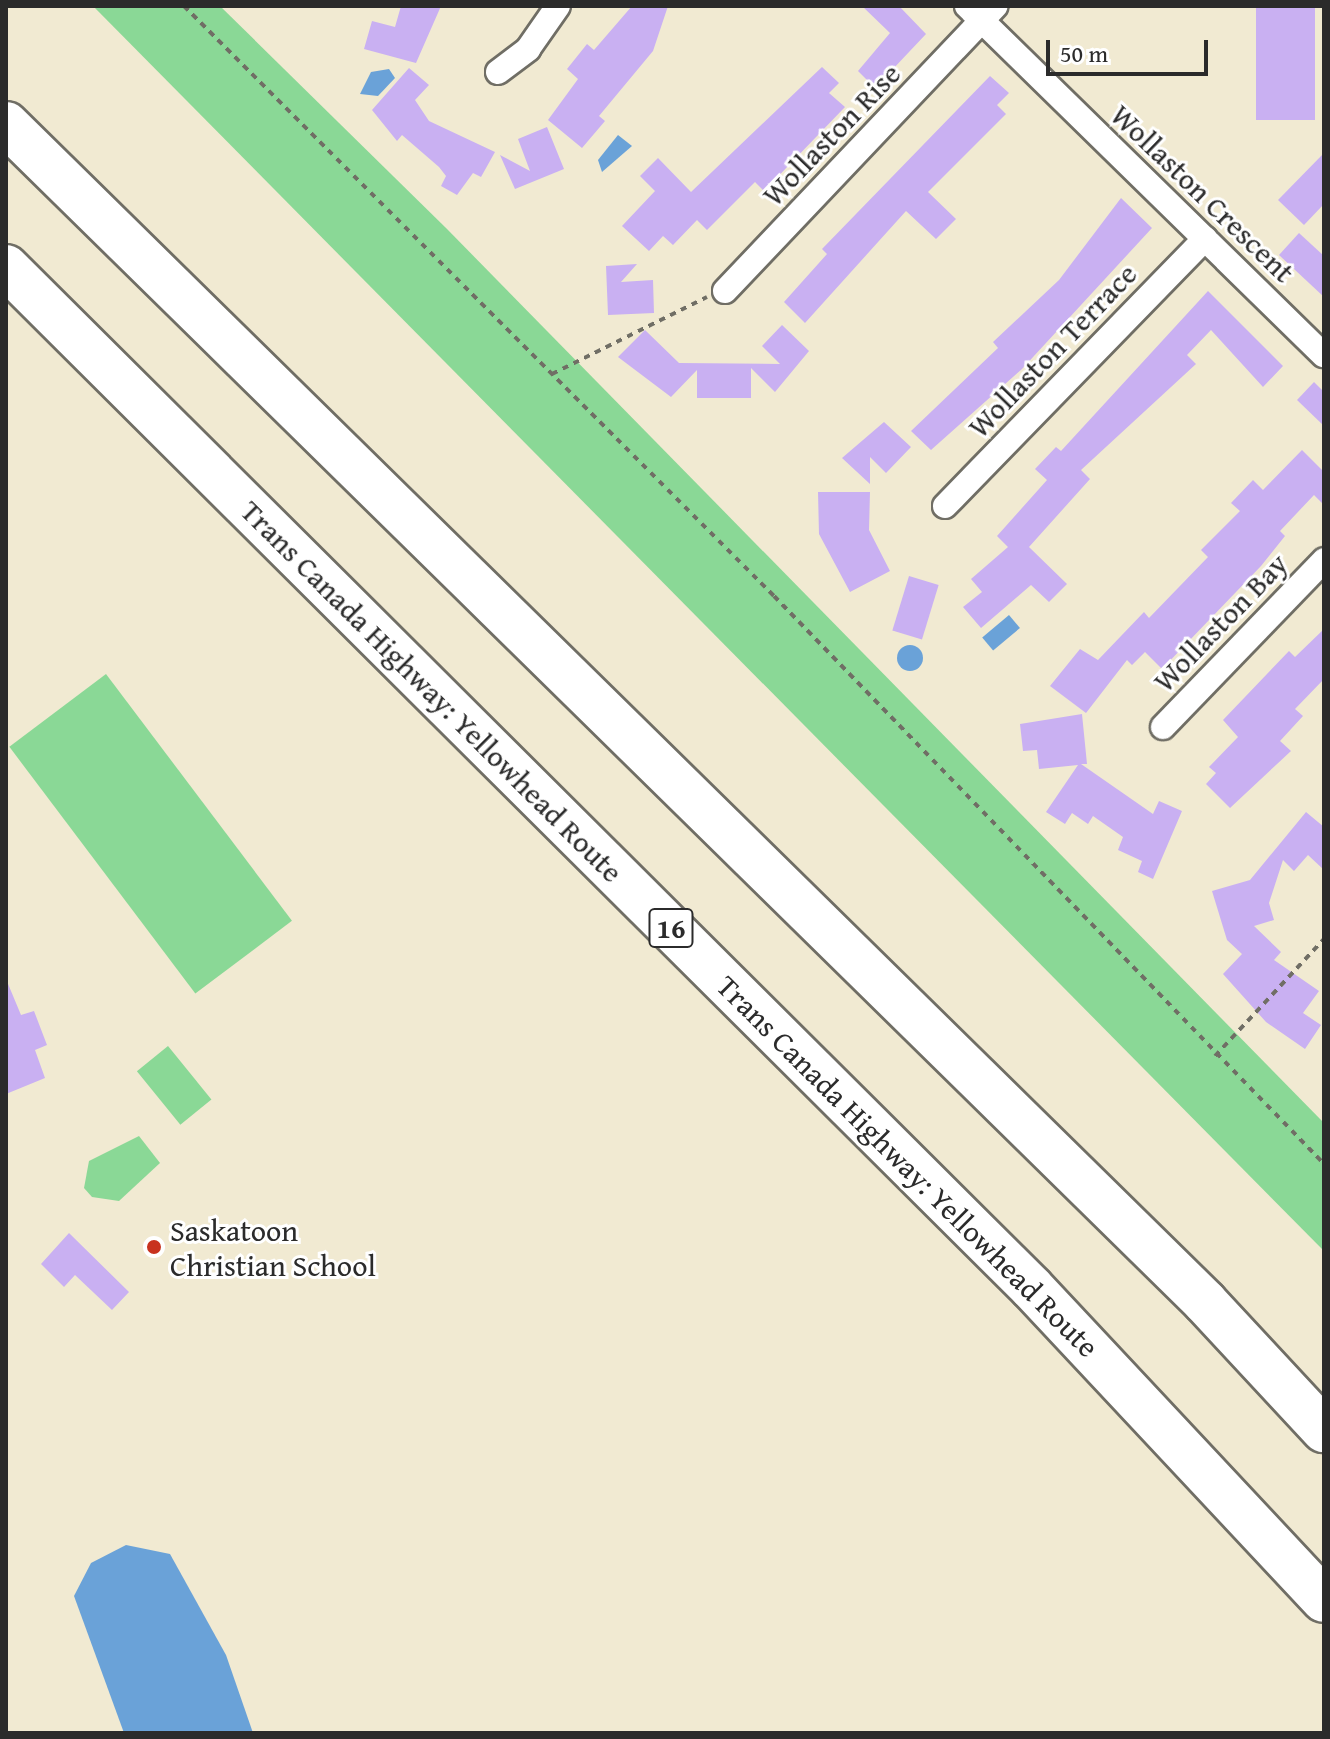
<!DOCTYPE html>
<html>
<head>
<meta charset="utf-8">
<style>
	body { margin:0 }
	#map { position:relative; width:1330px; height:1739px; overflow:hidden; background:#f1ead2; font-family:"Gentium Book Plus",serif }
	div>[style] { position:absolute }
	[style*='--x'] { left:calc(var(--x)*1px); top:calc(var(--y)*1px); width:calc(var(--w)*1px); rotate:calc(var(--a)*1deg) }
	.green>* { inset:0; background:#8ad896; transform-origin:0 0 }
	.water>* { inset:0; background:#6aa2d8; transform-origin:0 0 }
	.round { border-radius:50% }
	.building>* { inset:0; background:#c9b0f2; transform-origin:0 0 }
	.path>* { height:4px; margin-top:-2px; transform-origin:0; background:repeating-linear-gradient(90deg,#706e65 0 6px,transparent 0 12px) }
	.roads { filter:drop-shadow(2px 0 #706e65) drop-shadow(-2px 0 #706e65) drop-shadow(0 2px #706e65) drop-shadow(0 -2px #706e65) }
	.street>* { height:24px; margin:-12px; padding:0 12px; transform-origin:12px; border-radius:12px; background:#fff }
	.highway>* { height:44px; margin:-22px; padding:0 22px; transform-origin:22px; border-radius:22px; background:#fff }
	.dots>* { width:22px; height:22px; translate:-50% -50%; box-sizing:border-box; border:4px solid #fff; border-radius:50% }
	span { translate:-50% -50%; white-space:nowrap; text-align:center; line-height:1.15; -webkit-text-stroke:6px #fff; paint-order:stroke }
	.shield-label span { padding:2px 6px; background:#fff; border:2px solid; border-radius:6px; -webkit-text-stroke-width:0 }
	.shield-label { font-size:28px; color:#2b2b2b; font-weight:700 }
	.street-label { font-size:30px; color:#2b2b2b }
	.poi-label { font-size:30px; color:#2b2b2b }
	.left { translate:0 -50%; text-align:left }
	.frame { position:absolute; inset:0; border:8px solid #2b2b2b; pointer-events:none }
	.scale { position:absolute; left:1046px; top:40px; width:162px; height:36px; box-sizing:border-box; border:4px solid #2b2b2b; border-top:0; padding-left:10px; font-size:24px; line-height:28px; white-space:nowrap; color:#2b2b2b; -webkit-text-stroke:6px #fff; paint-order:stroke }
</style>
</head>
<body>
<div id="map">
	<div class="green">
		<i style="clip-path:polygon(93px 6px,220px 6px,447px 229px,1324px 1123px,1324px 1251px)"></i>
		<i style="left:106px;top:674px;width:309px;height:121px;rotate:53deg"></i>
		<i style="left:168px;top:1046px;width:69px;height:40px;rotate:51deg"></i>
		<i style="clip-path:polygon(139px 1136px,160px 1163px,119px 1201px,92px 1197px,84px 1188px,89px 1161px)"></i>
	</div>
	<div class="water">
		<i style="clip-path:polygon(389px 69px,395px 78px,378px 96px,360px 94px,371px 72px)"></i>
		<i style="clip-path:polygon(618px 135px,632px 146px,602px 172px,598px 160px)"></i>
		<i style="left:1009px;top:615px;width:17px;height:35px;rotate:50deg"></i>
		<i class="round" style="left:897px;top:645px;width:26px;height:26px"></i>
		<i style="clip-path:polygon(126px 1545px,170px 1554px,226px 1655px,253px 1733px,124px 1733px,74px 1596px,91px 1563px)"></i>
	</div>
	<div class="building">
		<i style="clip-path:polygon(401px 6px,441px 6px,416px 63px,364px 49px,372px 21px,395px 27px)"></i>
		<i style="clip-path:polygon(632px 6px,668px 6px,653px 51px,599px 116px,605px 121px,582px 148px,548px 120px,578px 79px,567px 69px,587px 44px,594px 50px)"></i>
		<i style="clip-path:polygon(862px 6px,899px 6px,926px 34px,875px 88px,858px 71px,890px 33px)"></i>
		<i style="left:1256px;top:6px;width:59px;height:114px"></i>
		<i style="clip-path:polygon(822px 67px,839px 83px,829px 93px,845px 107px,764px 191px,755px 182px,707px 230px,697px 220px,673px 245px,663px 236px,649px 251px,622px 226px,655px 191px,640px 176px,658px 158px,691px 192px)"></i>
		<i style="clip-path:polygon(409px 68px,429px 85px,415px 100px,429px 121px,495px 152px,481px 177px,473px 173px,457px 195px,441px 186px,446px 176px,439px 167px,402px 135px,397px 141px,372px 110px)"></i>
		<i style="clip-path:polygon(990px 76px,1009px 93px,997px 105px,1006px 114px,928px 192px,956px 219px,936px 239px,906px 211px,805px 323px,784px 302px,827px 254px,822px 249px)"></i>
		<i style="clip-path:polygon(547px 127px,564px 169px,515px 189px,500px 155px,530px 171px,518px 139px)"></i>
		<i style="clip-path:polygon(1324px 153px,1324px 204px,1304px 225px,1278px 200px)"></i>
		<i style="clip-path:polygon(1121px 198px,1152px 228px,1022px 369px,931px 450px,911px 431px,998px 348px,993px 342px,1059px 280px)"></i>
		<i style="clip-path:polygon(1299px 233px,1324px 256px,1324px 297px,1279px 255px)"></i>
		<i style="clip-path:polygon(637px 264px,621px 282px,653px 280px,654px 313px,608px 315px,606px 266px)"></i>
		<i style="clip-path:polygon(1208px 291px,1283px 366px,1263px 387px,1211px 330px,1187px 355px,1196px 364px,1081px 470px,1090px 479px,1029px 547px,1067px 584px,1049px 602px,1031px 585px,981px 628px,963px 607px,982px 592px,971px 579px,1008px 547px,997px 536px,1047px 480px,1035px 469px,1056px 447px,1061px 451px)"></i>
		<i style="clip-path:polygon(782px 325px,809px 351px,775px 392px,751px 368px,751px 398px,697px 398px,697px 370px,671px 397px,618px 357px,645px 330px,679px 363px,780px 364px,762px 346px)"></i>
		<i style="clip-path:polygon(1314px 382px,1324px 392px,1324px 426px,1297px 400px)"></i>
		<i style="clip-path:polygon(884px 422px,911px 447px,886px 473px,870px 457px,870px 484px,842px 458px)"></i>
		<i style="clip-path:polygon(1302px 450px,1324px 472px,1324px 505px,1314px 495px,1280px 531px,1285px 536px,1261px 566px,1162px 669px,1145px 652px,1132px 665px,1127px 660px,1086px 713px,1050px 686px,1080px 649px,1098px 660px,1144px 612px,1149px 618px,1208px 557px,1201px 550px,1240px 511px,1231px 503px,1253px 480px,1263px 490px)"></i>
		<i style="clip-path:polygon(818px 492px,870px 492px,869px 530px,890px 571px,850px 592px,819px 534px)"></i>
		<i style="left:909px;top:576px;width:31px;height:57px;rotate:17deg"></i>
		<i style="clip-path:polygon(1324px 629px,1324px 679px,1295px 709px,1303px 716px,1280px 741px,1291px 751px,1230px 808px,1206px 784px,1216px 773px,1209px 767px,1238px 737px,1223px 720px,1289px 651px,1295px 657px)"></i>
		<i style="clip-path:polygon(1082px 714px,1087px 764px,1081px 764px,1153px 814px,1159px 801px,1182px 811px,1153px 879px,1138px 872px,1142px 861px,1118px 850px,1123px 837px,1093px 816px,1088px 824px,1072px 813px,1065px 824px,1046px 812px,1078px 765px,1039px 769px,1037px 750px,1023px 751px,1020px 724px)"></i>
		<i style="clip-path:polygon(1306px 812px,1324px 827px,1324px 870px,1308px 855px,1294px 871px,1283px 860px,1269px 903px,1274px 920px,1254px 926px,1281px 952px,1274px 960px,1319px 991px,1303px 1013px,1321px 1025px,1305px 1049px,1266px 1022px,1223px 974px,1242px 954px,1227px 940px,1212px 891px,1250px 880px)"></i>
		<i style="clip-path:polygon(6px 979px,21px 1015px,34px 1011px,47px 1045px,35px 1050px,45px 1078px,6px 1094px)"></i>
		<i style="clip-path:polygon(69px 1233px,129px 1292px,112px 1310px,75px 1275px,64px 1287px,41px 1264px)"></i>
	</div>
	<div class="path">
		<i style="--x:184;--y:6;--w:834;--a:45"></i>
		<i style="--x:774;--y:596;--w:791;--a:45.92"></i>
		<i style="--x:552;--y:374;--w:173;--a:-26.4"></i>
		<i style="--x:1215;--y:1056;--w:160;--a:-47"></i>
	</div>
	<div class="roads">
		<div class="street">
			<i style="--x:967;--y:6;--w:499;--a:44.4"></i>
			<i style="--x:498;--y:72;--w:38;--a:-37"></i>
			<i style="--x:528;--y:49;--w:52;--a:-55.1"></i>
			<i style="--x:725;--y:291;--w:393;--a:-46.5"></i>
			<i style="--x:945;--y:506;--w:373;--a:-45.8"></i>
			<i style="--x:1163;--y:727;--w:232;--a:-46"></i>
		</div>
		<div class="highway">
			<i style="--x:6;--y:124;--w:1681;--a:44.49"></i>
			<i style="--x:1205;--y:1302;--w:175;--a:47.1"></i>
			<i style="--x:6;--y:267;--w:1447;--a:44.86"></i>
			<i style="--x:1032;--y:1288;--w:427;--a:46.9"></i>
		</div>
	</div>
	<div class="dots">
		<i style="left:154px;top:1247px;background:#c8321e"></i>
	</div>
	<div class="shield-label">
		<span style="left:671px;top:928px">16</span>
	</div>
	<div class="street-label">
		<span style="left:831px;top:134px;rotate:-46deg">Wollaston Rise</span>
		<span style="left:1203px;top:193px;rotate:44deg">Wollaston Crescent</span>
		<span style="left:1052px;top:350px;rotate:-46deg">Wollaston Terrace</span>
		<span style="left:1220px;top:622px;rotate:-46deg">Wollaston Bay</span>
		<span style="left:432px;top:691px;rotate:45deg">Trans Canada Highway: Yellowhead Route</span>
		<span style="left:908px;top:1166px;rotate:45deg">Trans Canada Highway: Yellowhead Route</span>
	</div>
	<div class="poi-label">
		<span class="left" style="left:170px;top:1247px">Saskatoon<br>Christian School</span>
	</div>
	<div class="frame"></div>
	<div class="scale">50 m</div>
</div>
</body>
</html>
